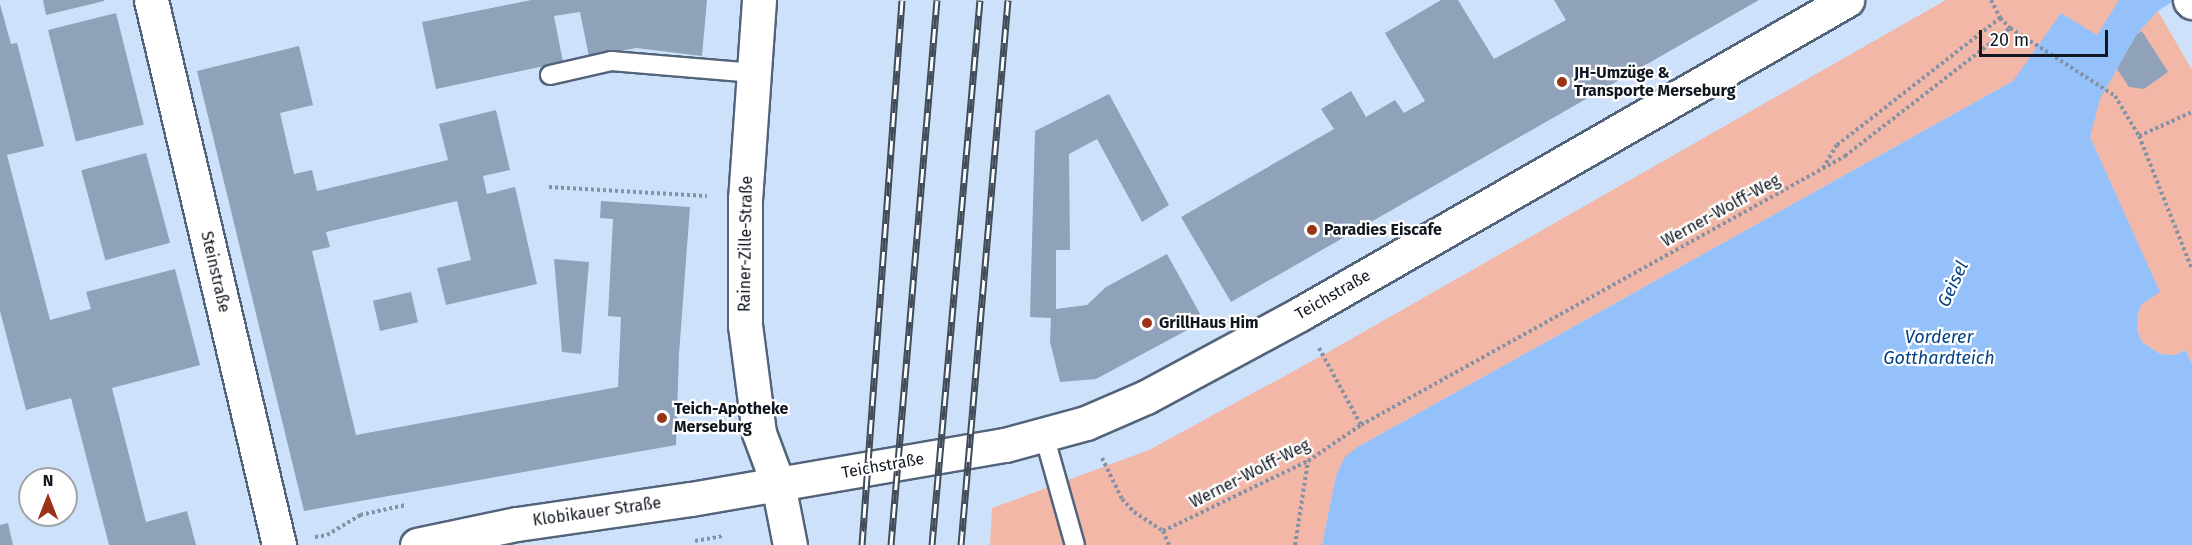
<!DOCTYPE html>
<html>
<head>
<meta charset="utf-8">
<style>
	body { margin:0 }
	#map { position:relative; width:2192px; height:545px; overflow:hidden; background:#cee1fa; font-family:"Fira Sans",sans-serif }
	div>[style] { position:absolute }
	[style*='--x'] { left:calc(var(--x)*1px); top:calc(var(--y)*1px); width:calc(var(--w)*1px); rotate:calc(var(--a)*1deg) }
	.green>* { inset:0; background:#f3b7a7 }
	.water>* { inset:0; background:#95c1fa }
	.building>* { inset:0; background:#90a2b9; transform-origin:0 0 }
	.path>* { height:4px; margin-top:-2px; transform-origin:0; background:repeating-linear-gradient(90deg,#8492a5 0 3px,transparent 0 6px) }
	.roads { filter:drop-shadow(2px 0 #536379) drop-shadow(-2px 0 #536379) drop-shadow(0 2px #536379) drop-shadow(0 -2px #536379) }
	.lane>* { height:18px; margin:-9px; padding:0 9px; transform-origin:9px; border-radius:9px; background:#fff }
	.street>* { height:33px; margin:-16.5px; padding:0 16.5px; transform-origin:16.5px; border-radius:16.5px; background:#fff }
	.secondary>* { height:33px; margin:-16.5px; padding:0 16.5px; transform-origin:16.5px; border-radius:16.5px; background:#fff }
	.rail>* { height:7px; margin-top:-3.5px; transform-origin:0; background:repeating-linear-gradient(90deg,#fff 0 14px,#424c59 0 28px); box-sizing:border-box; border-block:2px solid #424c59 }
	.dots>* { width:16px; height:16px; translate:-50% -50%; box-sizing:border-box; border:3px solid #fff; border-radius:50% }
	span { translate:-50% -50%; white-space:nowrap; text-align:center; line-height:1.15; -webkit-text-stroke:4.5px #fff; paint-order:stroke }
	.poi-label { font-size:16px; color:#111720; font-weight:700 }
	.left { translate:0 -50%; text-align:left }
	.street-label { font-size:16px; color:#111720 }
	.water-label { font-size:18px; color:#054284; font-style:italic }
	.north { position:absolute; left:18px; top:467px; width:60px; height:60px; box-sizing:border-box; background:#fff; border:2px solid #a0a2a6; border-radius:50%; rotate:0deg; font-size:16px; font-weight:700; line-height:24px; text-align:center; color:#111720 }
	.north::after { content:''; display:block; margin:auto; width:21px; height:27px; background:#9b3316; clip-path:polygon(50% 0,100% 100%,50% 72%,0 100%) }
	.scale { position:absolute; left:1979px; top:30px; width:129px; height:27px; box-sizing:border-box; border:3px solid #111720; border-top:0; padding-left:8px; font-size:18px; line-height:21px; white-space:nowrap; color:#111720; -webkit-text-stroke:4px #fff; paint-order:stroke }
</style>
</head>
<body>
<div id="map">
	<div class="green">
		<i style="clip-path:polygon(1946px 0,2150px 0,2158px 11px,2192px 70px,2192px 365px,2186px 350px,2175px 355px,2160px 354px,2142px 342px,2137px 330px,2137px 317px,2141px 305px,2159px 292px,2090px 137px,2093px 123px,2013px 81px,1356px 448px,1336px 476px,1322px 545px,990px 545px,992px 508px,1149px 450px,1323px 355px)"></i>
	</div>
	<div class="water">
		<i style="clip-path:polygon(2119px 0,2175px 0,2158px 11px,2137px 34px,2100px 99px,2090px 137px,2160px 292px,2141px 305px,2137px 317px,2137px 330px,2142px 342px,2160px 354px,2175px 355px,2186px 350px,2192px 365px,2192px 545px,1322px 545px,1336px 476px,1344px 458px,1356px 448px,2013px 81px,2061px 13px,2097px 35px)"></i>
	</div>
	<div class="building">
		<i style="clip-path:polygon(43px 0,104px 0,104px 1px,46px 15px)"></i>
		<i style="clip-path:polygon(531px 0,707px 0,702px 56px,636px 48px,589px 57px,580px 12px,554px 16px,563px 62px,436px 89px,422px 22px)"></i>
		<i style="clip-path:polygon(1441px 0,1458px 0,1494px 59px,1566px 20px,1554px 0,1759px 0,1231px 302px,1181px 217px,1334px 129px,1321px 109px,1351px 91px,1366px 117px,1395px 100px,1404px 113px,1425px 101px,1385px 33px)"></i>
		<i style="clip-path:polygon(0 4px,11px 44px,17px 43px,44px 146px,7px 155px,50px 320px,91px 309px,86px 292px,175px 269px,200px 365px,112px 388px,146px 522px,187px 511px,196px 545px,109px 545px,71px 398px,26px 410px,0 311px)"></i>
		<i style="left:116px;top:13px;width:115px;height:70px;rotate:76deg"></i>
		<i style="clip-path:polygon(2142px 31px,2168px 72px,2144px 89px,2129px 87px,2117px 69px,2137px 34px)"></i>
		<i style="clip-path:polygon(299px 46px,313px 105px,280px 113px,294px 174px,312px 170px,317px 191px,448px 160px,439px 124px,496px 110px,510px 170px,483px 176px,487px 194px,515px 187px,537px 284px,446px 305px,437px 268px,471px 260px,457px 201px,326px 232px,330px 247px,312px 251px,356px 435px,618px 387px,621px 317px,608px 316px,613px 219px,600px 218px,601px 201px,690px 207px,679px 354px,676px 445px,304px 511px,197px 71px)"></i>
		<i style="clip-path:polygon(1109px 94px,1169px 205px,1142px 222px,1097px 139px,1069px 154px,1070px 250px,1056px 250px,1056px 309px,1087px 305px,1106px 287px,1167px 254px,1204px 321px,1096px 379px,1060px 382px,1050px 342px,1051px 318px,1030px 317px,1035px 131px)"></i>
		<i style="left:146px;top:153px;width:93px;height:67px;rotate:75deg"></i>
		<i style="clip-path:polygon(554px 259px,589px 262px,581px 354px,562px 352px)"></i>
		<i style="left:411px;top:292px;width:31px;height:39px;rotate:77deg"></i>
		<i style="clip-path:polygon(8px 523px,13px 545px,0 545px,0 525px)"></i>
	</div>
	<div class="path">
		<i style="--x:1991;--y:0;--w:20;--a:63"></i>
		<i style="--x:2000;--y:18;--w:14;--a:45"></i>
		<i style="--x:2010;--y:28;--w:125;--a:32.9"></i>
		<i style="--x:2115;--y:96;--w:47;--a:59"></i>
		<i style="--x:2139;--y:136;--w:143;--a:68.3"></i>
		<i style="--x:2139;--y:136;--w:58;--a:-24.4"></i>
		<i style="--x:1823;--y:168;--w:27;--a:-59"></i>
		<i style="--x:1837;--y:145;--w:207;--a:-37.9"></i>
		<i style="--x:549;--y:187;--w:158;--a:3.3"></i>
		<i style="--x:1319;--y:348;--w:88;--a:61.4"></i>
		<i style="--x:1102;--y:458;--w:46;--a:64"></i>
		<i style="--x:1122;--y:499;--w:18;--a:47"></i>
		<i style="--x:1134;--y:512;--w:35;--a:33"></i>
		<i style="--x:1163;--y:531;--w:161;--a:-25.8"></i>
		<i style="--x:1308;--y:461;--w:64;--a:-34.2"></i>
		<i style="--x:1361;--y:425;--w:554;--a:-29.06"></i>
		<i style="--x:1845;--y:156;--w:209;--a:-37.8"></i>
		<i style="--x:1163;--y:531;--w:15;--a:67"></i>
		<i style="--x:315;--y:537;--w:12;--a:-9"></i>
		<i style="--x:327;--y:535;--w:39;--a:-31"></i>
		<i style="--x:360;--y:515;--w:47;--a:-12.3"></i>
		<i style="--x:695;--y:541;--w:28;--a:-10"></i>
		<i style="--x:1295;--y:545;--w:85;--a:-81.2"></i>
	</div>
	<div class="roads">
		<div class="lane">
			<i style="--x:550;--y:75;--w:63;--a:-12.9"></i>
			<i style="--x:611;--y:61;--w:144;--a:4.8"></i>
			<i style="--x:1044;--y:435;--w:114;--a:74.3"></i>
		</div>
		<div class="street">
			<i style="--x:151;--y:0;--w:560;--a:76.78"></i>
			<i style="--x:759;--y:0;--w:198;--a:94"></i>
			<i style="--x:745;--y:198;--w:127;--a:90"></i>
			<i style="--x:745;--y:325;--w:109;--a:82.6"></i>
			<i style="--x:759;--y:433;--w:54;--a:69.6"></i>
		</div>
		<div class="secondary">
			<i style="--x:2190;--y:0;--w:3;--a:45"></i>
			<i style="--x:778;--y:484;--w:62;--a:78.9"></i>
			<i style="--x:417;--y:545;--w:102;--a:-11.9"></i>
			<i style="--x:517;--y:524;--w:176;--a:-8.2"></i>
			<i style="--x:691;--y:499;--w:319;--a:-9.8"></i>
			<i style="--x:1005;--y:445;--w:84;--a:-15.2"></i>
			<i style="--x:1086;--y:423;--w:65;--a:-23.4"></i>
			<i style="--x:1146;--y:397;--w:175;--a:-28.3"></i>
			<i style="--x:1300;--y:314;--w:631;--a:-29.86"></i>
		</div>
	</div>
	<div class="rail">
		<i style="--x:862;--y:545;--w:546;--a:-85.8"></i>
		<i style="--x:891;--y:545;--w:547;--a:-85.18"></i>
		<i style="--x:932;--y:545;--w:547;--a:-84.97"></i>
		<i style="--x:961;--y:545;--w:547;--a:-85.07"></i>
	</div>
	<div class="dots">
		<i style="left:1562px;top:82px;background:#9b3316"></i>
		<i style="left:1312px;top:230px;background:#9b3316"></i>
		<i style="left:1147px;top:323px;background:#9b3316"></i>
		<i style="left:662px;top:418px;background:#9b3316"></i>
	</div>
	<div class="poi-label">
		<span class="left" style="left:1574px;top:82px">JH-Umzüge &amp;<br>Transporte Merseburg</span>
		<span class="left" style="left:1324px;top:230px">Paradies Eiscafe</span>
		<span class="left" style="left:1159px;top:323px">GrillHaus Him</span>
		<span class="left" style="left:674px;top:418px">Teich-Apotheke<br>Merseburg</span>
	</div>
	<div class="street-label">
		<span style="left:1721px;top:211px;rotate:-29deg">Werner-Wolff-Weg</span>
		<span style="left:746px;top:244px;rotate:-89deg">Rainer-Zille-Straße</span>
		<span style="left:215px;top:272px;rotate:77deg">Steinstraße</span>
		<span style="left:1333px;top:295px;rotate:-30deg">Teichstraße</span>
		<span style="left:883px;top:466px;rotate:-10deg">Teichstraße</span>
		<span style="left:1250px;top:474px;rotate:-27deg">Werner-Wolff-Weg</span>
		<span style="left:597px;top:512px;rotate:-8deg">Klobikauer Straße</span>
	</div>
	<div class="water-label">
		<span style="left:1953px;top:284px;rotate:-65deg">Geisel</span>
		<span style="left:1939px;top:348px">Vorderer<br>Gotthardteich</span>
	</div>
	<div class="north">N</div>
	<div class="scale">20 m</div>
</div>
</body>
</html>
